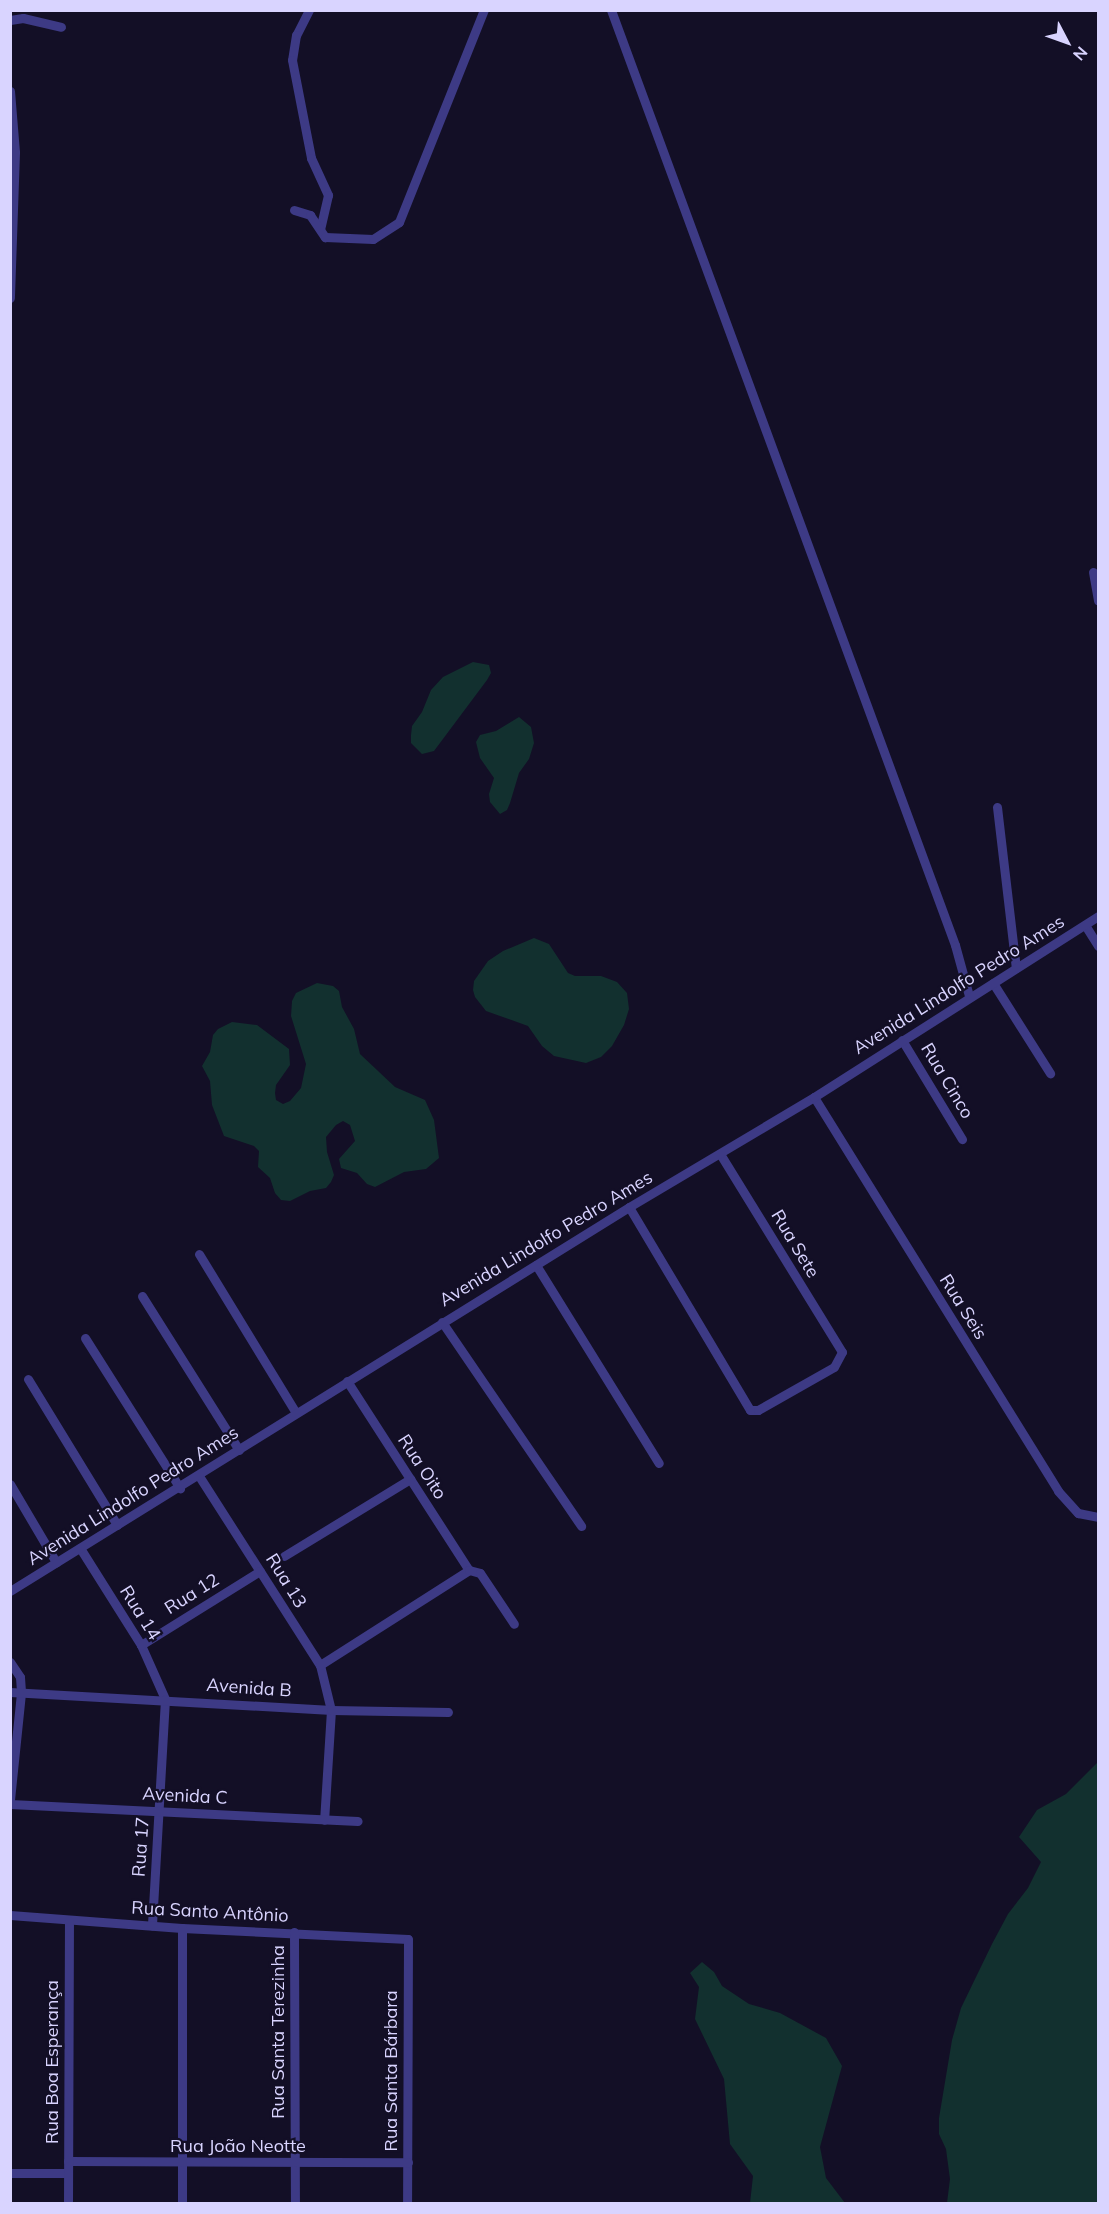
<!DOCTYPE html>
<html>
<head>
<meta charset="utf-8">
<style>
	body { margin:0 }
	#map { position:relative; width:1109px; height:2214px; overflow:hidden; background:#130f26; font-family:Mulish,sans-serif }
	div>[style] { position:absolute }
	[style*='--x'] { left:calc(var(--x)*1px); top:calc(var(--y)*1px); width:calc(var(--w)*1px); rotate:calc(var(--a)*1deg) }
	.green>* { inset:0; background:#12302f }
	.minor>* { height:9px; margin:-4.5px; padding:0 4.5px; transform-origin:4.5px; border-radius:4.5px; background:#3d3a85 }
	span { translate:-50% -50%; white-space:nowrap; text-align:center; line-height:1.15; -webkit-text-stroke:4.5px #130f26; paint-order:stroke }
	.street-label { font-size:18px; color:#d9d4ff }
	.frame { position:absolute; inset:0; border:12px solid #d9d4ff; pointer-events:none }
	.north { position:absolute; left:1037px; top:12px; width:60px; height:60px; -webkit-text-stroke:4px #130f26; paint-order:stroke; rotate:131deg; font-size:16px; font-weight:700; line-height:24px; text-align:center; color:#d9d4ff }
	.north::after { content:''; display:block; margin:auto; width:21px; height:27px; background:#d9d4ff; clip-path:polygon(50% 0,100% 100%,50% 72%,0 100%) }
</style>
</head>
<body>
<div id="map">
	<div class="green">
		<i style="clip-path:polygon(473px 662px,489px 665px,491px 673px,487px 680px,434px 751px,422px 754px,411px 743px,411px 735px,412px 726px,422px 712px,431px 690px,443px 677px)"></i>
		<i style="clip-path:polygon(519px 717px,531px 727px,534px 743px,529px 759px,519px 773px,510px 803px,507px 810px,500px 814px,490px 802px,489px 794px,494px 778px,480px 758px,476px 742px,480px 735px,496px 731px)"></i>
		<i style="clip-path:polygon(534px 938px,549px 944px,568px 973px,575px 976px,601px 976px,617px 982px,627px 993px,629px 1009px,624px 1025px,612px 1046px,601px 1057px,586px 1063px,554px 1056px,542px 1046px,528px 1026px,486px 1011px,475px 997px,473px 990px,474px 981px,488px 961px,503px 951px)"></i>
		<i style="clip-path:polygon(317px 983px,333px 986px,339px 991px,342px 1007px,354px 1029px,360px 1054px,395px 1087px,425px 1100px,434px 1120px,439px 1158px,426px 1169px,404px 1172px,375px 1187px,367px 1184px,357px 1173px,341px 1168px,339px 1159px,355px 1141px,350px 1125px,343px 1121px,336px 1125px,326px 1137px,327px 1152px,334px 1175px,331px 1182px,326px 1188px,310px 1191px,290px 1201px,281px 1200px,275px 1193px,270px 1178px,258px 1167px,259px 1151px,254px 1146px,224px 1136px,212px 1105px,210px 1081px,202px 1066px,210px 1052px,213px 1035px,218px 1029px,232px 1022px,257px 1025px,289px 1049px,290px 1065px,276px 1085px,275px 1093px,276px 1100px,283px 1104px,290px 1101px,301px 1088px,306px 1064px,291px 1016px,292px 1001px,296px 993px)"></i>
		<i style="clip-path:polygon(1098px 1762px,1098px 2203px,947px 2203px,950px 2179px,946px 2149px,939px 2134px,939px 2118px,952px 2040px,961px 2008px,992px 1944px,1008px 1914px,1028px 1888px,1041px 1862px,1019px 1837px,1037px 1810px,1066px 1794px)"></i>
		<i style="clip-path:polygon(702px 1962px,714px 1972px,722px 1986px,749px 2004px,780px 2013px,826px 2038px,842px 2066px,820px 2147px,826px 2178px,845px 2203px,750px 2203px,753px 2176px,730px 2144px,724px 2079px,695px 2019px,699px 1987px,690px 1973px)"></i>
	</div>
	<div class="minor">
		<i style="--x:309;--y:10;--w:28;--a:117"></i>
		<i style="--x:296;--y:35;--w:25;--a:99"></i>
		<i style="--x:292;--y:60;--w:100;--a:79"></i>
		<i style="--x:311;--y:158;--w:41;--a:65.3"></i>
		<i style="--x:328;--y:195;--w:35;--a:103"></i>
		<i style="--x:611;--y:10;--w:996;--a:69.8"></i>
		<i style="--x:955;--y:945;--w:53;--a:74.6"></i>
		<i style="--x:10;--y:20;--w:13;--a:-9"></i>
		<i style="--x:23;--y:18;--w:39;--a:13"></i>
		<i style="--x:10;--y:91;--w:61;--a:85.3"></i>
		<i style="--x:15;--y:152;--w:146;--a:92"></i>
		<i style="--x:294;--y:210;--w:17;--a:17"></i>
		<i style="--x:310;--y:215;--w:27;--a:56"></i>
		<i style="--x:325;--y:237;--w:48;--a:2.4"></i>
		<i style="--x:373;--y:239;--w:31;--a:-33"></i>
		<i style="--x:399;--y:222;--w:228;--a:-68.2"></i>
		<i style="--x:1093;--y:572;--w:29;--a:80"></i>
		<i style="--x:997;--y:807;--w:162;--a:83.3"></i>
		<i style="--x:1085;--y:925;--w:25;--a:58"></i>
		<i style="--x:993;--y:983;--w:107;--a:57.7"></i>
		<i style="--x:902;--y:1040;--w:116;--a:58.8"></i>
		<i style="--x:814;--y:1097;--w:463;--a:58.2"></i>
		<i style="--x:1058;--y:1491;--w:30;--a:48"></i>
		<i style="--x:1078;--y:1513;--w:20;--a:11"></i>
		<i style="--x:629;--y:1207;--w:236;--a:59.2"></i>
		<i style="--x:750;--y:1410;--w:8;--a:0"></i>
		<i style="--x:758;--y:1410;--w:87;--a:-29.5"></i>
		<i style="--x:834;--y:1367;--w:17;--a:-62"></i>
		<i style="--x:842;--y:1352;--w:233;--a:-121.6"></i>
		<i style="--x:199;--y:1254;--w:186;--a:58.6"></i>
		<i style="--x:536;--y:1265;--w:233;--a:58.2"></i>
		<i style="--x:142;--y:1296;--w:182;--a:57.8"></i>
		<i style="--x:442;--y:1322;--w:247;--a:55.7"></i>
		<i style="--x:85;--y:1338;--w:178;--a:57.7"></i>
		<i style="--x:28;--y:1379;--w:171;--a:58.6"></i>
		<i style="--x:347;--y:1381;--w:225;--a:57.2"></i>
		<i style="--x:199;--y:1476;--w:224;--a:57.4"></i>
		<i style="--x:320;--y:1665;--w:46;--a:76.3"></i>
		<i style="--x:331;--y:1710;--w:110;--a:93.6"></i>
		<i style="--x:10;--y:1484;--w:91;--a:59.5"></i>
		<i style="--x:80;--y:1548;--w:115;--a:57.8"></i>
		<i style="--x:141;--y:1645;--w:59;--a:66"></i>
		<i style="--x:165;--y:1699;--w:227;--a:93.3"></i>
		<i style="--x:284;--y:1556;--w:148;--a:-31.4"></i>
		<i style="--x:10;--y:1591;--w:728;--a:-31.81"></i>
		<i style="--x:629;--y:1207;--w:215;--a:-30.7"></i>
		<i style="--x:814;--y:1097;--w:337;--a:-32.5"></i>
		<i style="--x:141;--y:1645;--w:140;--a:-31.9"></i>
		<i style="--x:10;--y:1662;--w:18;--a:56"></i>
		<i style="--x:20;--y:1677;--w:16;--a:86"></i>
		<i style="--x:21;--y:1693;--w:107;--a:95.9"></i>
		<i style="--x:320;--y:1665;--w:177;--a:-32.5"></i>
		<i style="--x:469;--y:1570;--w:11;--a:15"></i>
		<i style="--x:480;--y:1573;--w:61;--a:56.3"></i>
		<i style="--x:10;--y:1692;--w:322;--a:3.2"></i>
		<i style="--x:331;--y:1710;--w:117;--a:1"></i>
		<i style="--x:10;--y:1804;--w:348;--a:2.8"></i>
		<i style="--x:10;--y:1915;--w:172;--a:4.3"></i>
		<i style="--x:182;--y:1928;--w:226;--a:2.8"></i>
		<i style="--x:408;--y:1939;--w:265;--a:90.2"></i>
		<i style="--x:182;--y:1928;--w:276;--a:90"></i>
		<i style="--x:294;--y:1932;--w:272;--a:89.8"></i>
		<i style="--x:68;--y:2161;--w:340;--a:0.2"></i>
		<i style="--x:10;--y:2173;--w:57;--a:0"></i>
		<i style="--x:68;--y:2204;--w:283;--a:-89.8"></i>
	</div>
	<div class="street-label">
		<span style="left:959px;top:985px;rotate:-32deg">Avenida Lindolfo Pedro Ames</span>
		<span style="left:947px;top:1081px;rotate:59deg">Rua Cinco</span>
		<span style="left:546px;top:1239px;rotate:-31deg">Avenida Lindolfo Pedro Ames</span>
		<span style="left:795px;top:1244px;rotate:59deg">Rua Sete</span>
		<span style="left:963px;top:1307px;rotate:58deg">Rua Seis</span>
		<span style="left:422px;top:1467px;rotate:57deg">Rua Oito</span>
		<span style="left:133px;top:1496px;rotate:-32deg">Avenida Lindolfo Pedro Ames</span>
		<span style="left:286px;top:1581px;rotate:58deg">Rua 13</span>
		<span style="left:192px;top:1594px;rotate:-32deg">Rua 12</span>
		<span style="left:140px;top:1613px;rotate:58deg">Rua 14</span>
		<span style="left:249px;top:1688px;rotate:4deg">Avenida B</span>
		<span style="left:185px;top:1796px;rotate:3deg">Avenida C</span>
		<span style="left:141px;top:1847px;rotate:-86deg">Rua 17</span>
		<span style="left:210px;top:1912px;rotate:3deg">Rua Santo Antônio</span>
		<span style="left:278px;top:2032px;rotate:-90deg">Rua Santa Terezinha</span>
		<span style="left:52px;top:2062px;rotate:-90deg">Rua Boa Esperança</span>
		<span style="left:391px;top:2071px;rotate:-90deg">Rua Santa Bárbara</span>
		<span style="left:238px;top:2146px">Rua João Neotte</span>
	</div>
	<div class="frame"></div>
	<div class="north">N</div>
</div>
</body>
</html>
